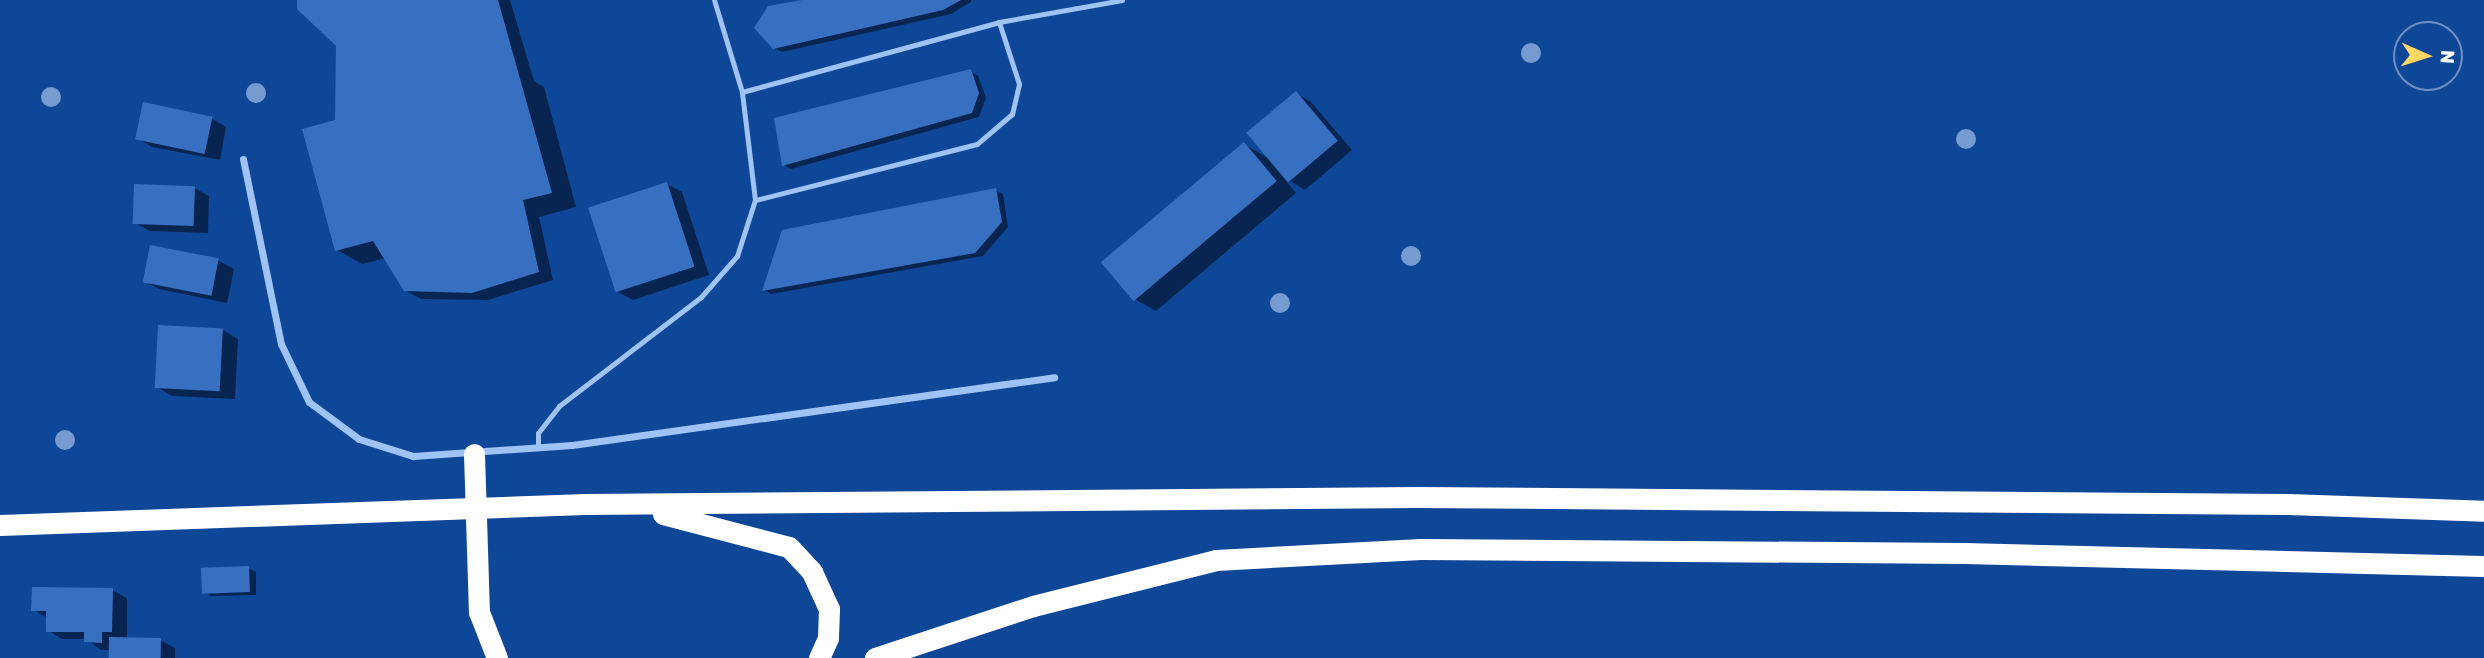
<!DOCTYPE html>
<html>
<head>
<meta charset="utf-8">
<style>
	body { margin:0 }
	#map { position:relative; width:2484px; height:658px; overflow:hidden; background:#0f4798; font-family:Rubik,sans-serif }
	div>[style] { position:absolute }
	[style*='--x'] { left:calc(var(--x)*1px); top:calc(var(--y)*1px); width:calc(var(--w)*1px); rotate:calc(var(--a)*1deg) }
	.shadow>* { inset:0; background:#0007 }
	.building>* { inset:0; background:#3870c1; transform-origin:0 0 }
	.lane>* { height:5px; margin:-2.5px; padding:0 2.5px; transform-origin:2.5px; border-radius:2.5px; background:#a0c3f5 }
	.street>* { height:7px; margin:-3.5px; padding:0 3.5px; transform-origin:3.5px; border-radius:3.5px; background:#a0c3f5 }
	.highway>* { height:21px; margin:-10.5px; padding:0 10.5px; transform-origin:10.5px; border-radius:10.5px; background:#fff }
	.trees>* { width:20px; height:20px; margin:-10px; border-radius:50%; background:#759bd0 }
	span { translate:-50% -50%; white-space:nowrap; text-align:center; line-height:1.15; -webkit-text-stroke:6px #0f4798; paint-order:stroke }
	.north { position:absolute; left:2393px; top:21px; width:70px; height:70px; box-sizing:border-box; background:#0f4798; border:2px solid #6f91c1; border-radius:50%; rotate:93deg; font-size:19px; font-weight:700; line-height:28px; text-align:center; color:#fff }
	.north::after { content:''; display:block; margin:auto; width:24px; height:32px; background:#ffd763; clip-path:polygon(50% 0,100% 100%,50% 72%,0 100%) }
</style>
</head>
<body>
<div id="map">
	<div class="shadow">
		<i style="clip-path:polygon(298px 0,510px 0,534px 81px,544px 87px,576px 207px,539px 217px,553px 280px,488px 300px,421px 299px,405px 290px,386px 258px,362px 264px,337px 250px,338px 45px)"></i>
		<i style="clip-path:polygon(811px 0,971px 0,971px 2px,951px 14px,782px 52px,774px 48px)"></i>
		<i style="clip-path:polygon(970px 71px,978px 76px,986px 98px,979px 117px,791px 169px,784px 165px)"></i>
		<i style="clip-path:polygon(1296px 93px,1311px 102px,1352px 150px,1305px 190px,1283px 177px,1296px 193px,1156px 311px,1135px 299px,1244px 144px,1273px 161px)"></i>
		<i style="clip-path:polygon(211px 118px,226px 127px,220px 160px,152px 147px,137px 138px)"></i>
		<i style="clip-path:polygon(667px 184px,682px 192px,709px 275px,633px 300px,618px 292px)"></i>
		<i style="clip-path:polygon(194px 188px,209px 196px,208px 233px,150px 231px,135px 223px)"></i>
		<i style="clip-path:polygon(995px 190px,1003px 194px,1008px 227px,983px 256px,771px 294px,764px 290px)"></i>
		<i style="clip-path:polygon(151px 247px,219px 261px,234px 269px,227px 303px,159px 289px,144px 281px)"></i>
		<i style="clip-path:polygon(223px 330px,238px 339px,235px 399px,172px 396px,157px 387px)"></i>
		<i style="clip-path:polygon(248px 568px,256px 572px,256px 595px,211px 596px,204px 592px)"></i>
		<i style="clip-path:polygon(112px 590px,127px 598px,127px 639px,160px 640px,175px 648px,175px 658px,110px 658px,110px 650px,101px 650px,86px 639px,62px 639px,47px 630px,48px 618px,33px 610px)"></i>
	</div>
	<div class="building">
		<i style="clip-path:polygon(297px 0,498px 0,552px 193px,523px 200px,539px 272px,472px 293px,404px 291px,373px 241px,335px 251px,302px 129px,335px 120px,336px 46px,297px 9px)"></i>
		<i style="clip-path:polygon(802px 0,961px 0,943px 10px,773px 49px,754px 28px,768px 6px)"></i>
		<i style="clip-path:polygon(971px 69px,979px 93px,972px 113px,782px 166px,774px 118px)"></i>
		<i style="left:1296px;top:91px;width:65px;height:65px;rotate:50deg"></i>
		<i style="left:143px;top:102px;width:71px;height:38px;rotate:12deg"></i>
		<i style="left:1244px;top:142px;width:51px;height:187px;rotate:50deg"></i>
		<i style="left:667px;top:182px;width:89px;height:83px;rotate:72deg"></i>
		<i style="left:134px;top:184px;width:61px;height:40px;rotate:2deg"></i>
		<i style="clip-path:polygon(996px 188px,1002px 222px,975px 253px,762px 291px,782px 230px)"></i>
		<i style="left:150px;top:245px;width:70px;height:38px;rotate:11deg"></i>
		<i style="left:158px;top:325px;width:65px;height:63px;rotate:3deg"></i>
		<i style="left:249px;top:566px;width:26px;height:48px;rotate:88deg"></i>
		<i style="clip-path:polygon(32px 587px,113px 588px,112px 632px,102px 632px,102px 643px,84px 642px,84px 632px,46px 632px,46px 611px,31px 611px)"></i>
		<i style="left:109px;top:637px;width:52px;height:21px;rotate:1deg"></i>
	</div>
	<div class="lane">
		<i style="--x:999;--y:22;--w:125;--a:-10.1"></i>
		<i style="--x:742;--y:92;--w:266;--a:-15.2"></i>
		<i style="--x:999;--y:22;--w:65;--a:72.1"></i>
		<i style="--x:1019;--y:84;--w:31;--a:103"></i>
		<i style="--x:1012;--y:114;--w:46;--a:139.4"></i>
		<i style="--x:977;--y:144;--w:229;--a:165.8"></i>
		<i style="--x:538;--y:448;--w:15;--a:-90"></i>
		<i style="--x:538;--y:433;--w:34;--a:-52"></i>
		<i style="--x:559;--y:406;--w:179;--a:-37.5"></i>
		<i style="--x:701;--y:297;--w:55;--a:-48.7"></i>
		<i style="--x:737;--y:256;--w:59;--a:-72.2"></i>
		<i style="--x:755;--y:200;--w:109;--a:-96.9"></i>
		<i style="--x:742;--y:92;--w:96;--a:-106.9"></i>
	</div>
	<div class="street">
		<i style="--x:243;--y:159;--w:189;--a:78.4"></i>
		<i style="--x:281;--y:344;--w:64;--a:64.2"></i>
		<i style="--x:309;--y:402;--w:62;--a:36.5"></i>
		<i style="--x:359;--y:439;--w:57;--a:17.5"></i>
		<i style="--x:413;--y:456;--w:159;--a:-4"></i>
		<i style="--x:572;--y:445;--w:487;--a:-8"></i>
	</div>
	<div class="highway">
		<i style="--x:474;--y:454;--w:158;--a:88.2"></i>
		<i style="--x:479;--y:612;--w:49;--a:68.6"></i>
		<i style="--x:663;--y:514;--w:130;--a:14.7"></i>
		<i style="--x:789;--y:547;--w:34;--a:47"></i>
		<i style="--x:812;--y:572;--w:41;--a:65.3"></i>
		<i style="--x:829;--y:609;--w:29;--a:92"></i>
		<i style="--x:828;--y:638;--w:22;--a:114"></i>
		<i style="--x:0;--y:525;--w:585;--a:-2.06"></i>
		<i style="--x:585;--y:504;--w:832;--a:-0.48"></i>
		<i style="--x:1417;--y:497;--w:871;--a:0.46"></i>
		<i style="--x:2288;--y:504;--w:196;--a:2"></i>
		<i style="--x:875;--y:658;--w:166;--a:-18.2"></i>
		<i style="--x:1033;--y:606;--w:189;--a:-14.1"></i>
		<i style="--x:1216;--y:560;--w:205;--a:-3.1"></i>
		<i style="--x:1421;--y:549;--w:543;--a:0.42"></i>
		<i style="--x:1964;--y:553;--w:520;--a:1.43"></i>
	</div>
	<div class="trees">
		<i style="left:1531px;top:53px"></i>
		<i style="left:256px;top:93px"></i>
		<i style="left:51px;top:97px"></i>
		<i style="left:1966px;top:139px"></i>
		<i style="left:1411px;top:256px"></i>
		<i style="left:1280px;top:303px"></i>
		<i style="left:65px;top:440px"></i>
	</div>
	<div class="north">N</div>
</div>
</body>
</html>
